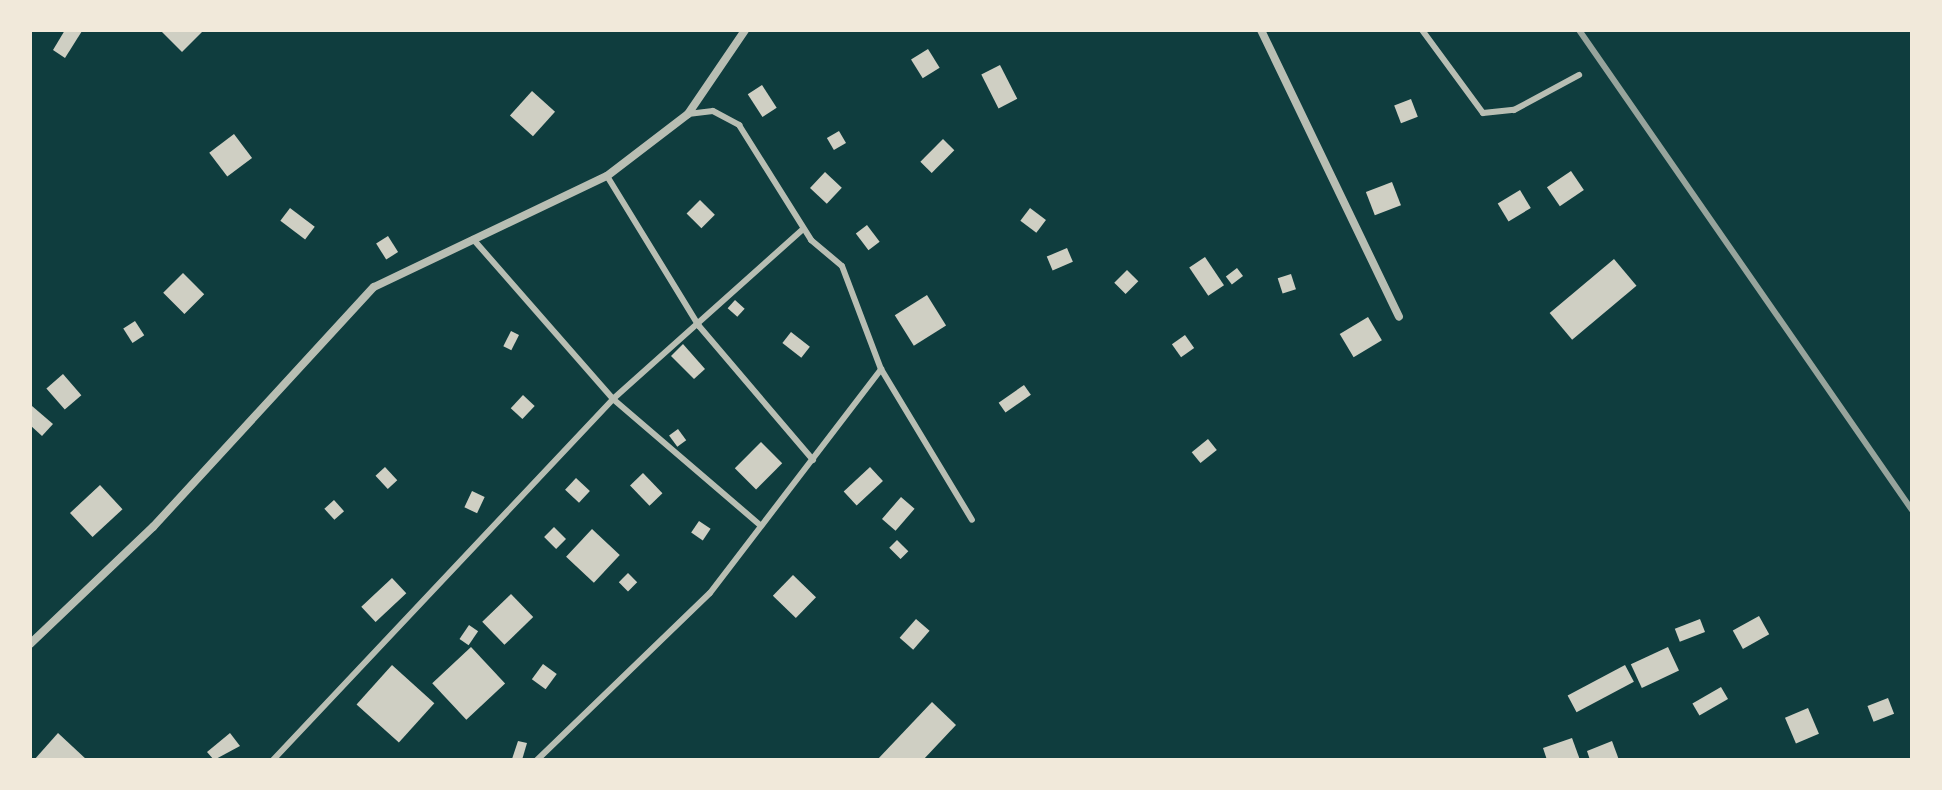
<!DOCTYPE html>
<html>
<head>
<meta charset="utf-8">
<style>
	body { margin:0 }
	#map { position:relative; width:1942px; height:790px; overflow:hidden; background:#0f3d3e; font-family:Barlow,sans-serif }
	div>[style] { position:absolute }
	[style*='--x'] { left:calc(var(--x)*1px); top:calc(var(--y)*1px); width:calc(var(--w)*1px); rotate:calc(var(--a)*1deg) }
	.building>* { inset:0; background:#cfcfc3; transform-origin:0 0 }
	.service>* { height:6px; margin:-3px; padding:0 3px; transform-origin:3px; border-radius:3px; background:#b8beb3 }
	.minor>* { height:8px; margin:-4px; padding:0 4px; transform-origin:4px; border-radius:4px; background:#b8beb3 }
	.rail>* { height:6px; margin:-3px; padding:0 3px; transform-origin:3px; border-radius:3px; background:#97a49c }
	span { translate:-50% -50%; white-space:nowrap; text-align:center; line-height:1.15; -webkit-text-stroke:6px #f1e9da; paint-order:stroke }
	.frame { position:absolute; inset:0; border:32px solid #f1e9da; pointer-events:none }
</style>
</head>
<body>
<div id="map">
	<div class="building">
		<i style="clip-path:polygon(65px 30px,82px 31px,65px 58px,53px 50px)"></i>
		<i style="clip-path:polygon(160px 30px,204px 30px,182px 52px)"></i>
		<i style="left:928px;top:49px;width:22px;height:20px;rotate:58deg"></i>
		<i style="left:1000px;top:65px;width:38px;height:21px;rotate:63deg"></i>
		<i style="left:762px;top:85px;width:27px;height:17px;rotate:57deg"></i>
		<i style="left:532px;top:91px;width:31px;height:33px;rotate:42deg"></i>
		<i style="left:1411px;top:99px;width:19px;height:18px;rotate:69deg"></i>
		<i style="left:839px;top:131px;width:14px;height:14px;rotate:60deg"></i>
		<i style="left:234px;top:134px;width:30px;height:31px;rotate:53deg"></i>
		<i style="left:943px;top:139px;width:16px;height:32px;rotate:45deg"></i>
		<i style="left:1571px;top:171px;width:23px;height:29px;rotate:56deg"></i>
		<i style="left:825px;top:172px;width:23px;height:22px;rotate:43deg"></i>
		<i style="left:1392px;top:182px;width:25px;height:28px;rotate:69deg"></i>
		<i style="left:1520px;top:190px;width:21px;height:26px;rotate:59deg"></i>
		<i style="left:700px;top:200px;width:21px;height:19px;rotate:45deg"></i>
		<i style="left:290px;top:208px;width:31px;height:16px;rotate:37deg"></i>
		<i style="left:1030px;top:208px;width:20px;height:16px;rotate:37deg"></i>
		<i style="left:867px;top:225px;width:21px;height:14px;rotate:53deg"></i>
		<i style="left:388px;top:236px;width:19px;height:14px;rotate:58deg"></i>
		<i style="left:1067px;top:248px;width:15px;height:22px;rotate:67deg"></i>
		<i style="left:1205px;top:257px;width:34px;height:19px;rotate:56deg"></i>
		<i style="left:1614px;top:259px;width:35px;height:84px;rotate:50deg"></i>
		<i style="left:1237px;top:268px;width:10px;height:14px;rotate:53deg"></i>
		<i style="left:1127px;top:270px;width:16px;height:18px;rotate:45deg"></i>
		<i style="left:183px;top:273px;width:30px;height:28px;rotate:45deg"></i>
		<i style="left:1291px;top:274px;width:16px;height:14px;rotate:72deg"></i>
		<i style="left:927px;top:295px;width:36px;height:38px;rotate:58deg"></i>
		<i style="left:735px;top:300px;width:13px;height:11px;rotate:42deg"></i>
		<i style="left:1368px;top:317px;width:27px;height:33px;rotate:59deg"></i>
		<i style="left:135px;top:321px;width:17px;height:14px;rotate:57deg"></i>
		<i style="left:511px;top:331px;width:9px;height:17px;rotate:27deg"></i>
		<i style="left:791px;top:332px;width:24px;height:14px;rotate:38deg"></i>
		<i style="left:1185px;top:335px;width:16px;height:16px;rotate:55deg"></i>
		<i style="clip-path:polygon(683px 344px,705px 369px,694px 379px,671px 356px)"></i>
		<i style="left:63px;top:374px;width:28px;height:22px;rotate:49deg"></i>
		<i style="left:1024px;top:385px;width:12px;height:31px;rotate:55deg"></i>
		<i style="left:523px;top:395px;width:16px;height:18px;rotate:43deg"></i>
		<i style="clip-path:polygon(32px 406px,53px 424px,42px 436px,30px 425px)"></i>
		<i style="left:678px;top:429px;width:14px;height:11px;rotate:54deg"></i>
		<i style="left:1208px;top:439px;width:14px;height:21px;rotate:51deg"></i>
		<i style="left:761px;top:442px;width:30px;height:37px;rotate:45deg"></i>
		<i style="left:385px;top:467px;width:18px;height:13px;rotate:47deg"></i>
		<i style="left:870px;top:467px;width:19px;height:36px;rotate:47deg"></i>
		<i style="left:643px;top:473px;width:28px;height:18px;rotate:46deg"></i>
		<i style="left:576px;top:478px;width:19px;height:16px;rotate:43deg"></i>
		<i style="left:100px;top:485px;width:33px;height:41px;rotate:47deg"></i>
		<i style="left:472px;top:491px;width:14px;height:18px;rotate:25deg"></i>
		<i style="left:901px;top:497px;width:18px;height:29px;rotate:41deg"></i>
		<i style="left:334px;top:500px;width:15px;height:13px;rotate:48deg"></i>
		<i style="left:699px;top:521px;width:14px;height:14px;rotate:34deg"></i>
		<i style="left:554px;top:527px;width:17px;height:14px;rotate:45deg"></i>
		<i style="left:592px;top:529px;width:38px;height:38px;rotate:43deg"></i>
		<i style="left:897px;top:540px;width:16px;height:11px;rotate:45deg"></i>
		<i style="left:628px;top:573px;width:13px;height:13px;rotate:45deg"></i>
		<i style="left:793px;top:575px;width:32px;height:29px;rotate:44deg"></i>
		<i style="left:392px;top:578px;width:21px;height:42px;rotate:47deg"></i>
		<i style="left:511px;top:594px;width:32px;height:40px;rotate:46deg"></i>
		<i style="left:1759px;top:616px;width:21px;height:30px;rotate:61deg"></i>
		<i style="left:916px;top:619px;width:18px;height:25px;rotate:41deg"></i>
		<i style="left:1700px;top:619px;width:14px;height:27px;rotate:69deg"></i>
		<i style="left:469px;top:625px;width:11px;height:17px;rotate:34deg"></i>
		<i style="left:471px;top:647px;width:50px;height:53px;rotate:47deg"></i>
		<i style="left:1668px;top:647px;width:26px;height:41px;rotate:65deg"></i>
		<i style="left:543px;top:664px;width:17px;height:19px;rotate:36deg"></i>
		<i style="left:392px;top:665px;width:57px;height:53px;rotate:42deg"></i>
		<i style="left:1625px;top:665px;width:19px;height:65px;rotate:62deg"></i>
		<i style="left:1721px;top:687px;width:14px;height:33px;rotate:60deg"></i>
		<i style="left:1888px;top:698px;width:17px;height:22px;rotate:69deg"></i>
		<i style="clip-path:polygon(932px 702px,956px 725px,923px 760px,877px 760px)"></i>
		<i style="left:1808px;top:708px;width:28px;height:25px;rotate:67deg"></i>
		<i style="clip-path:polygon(58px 733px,87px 760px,34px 760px)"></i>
		<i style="clip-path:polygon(230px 733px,240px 746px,214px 760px,207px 752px)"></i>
		<i style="clip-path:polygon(1572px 738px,1580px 760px,1547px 760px,1543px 748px)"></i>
		<i style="clip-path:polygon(518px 741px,527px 743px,522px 760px,512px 759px)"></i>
		<i style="clip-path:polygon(1612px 741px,1619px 760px,1590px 760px,1587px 751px)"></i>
	</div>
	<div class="service">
		<i style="--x:1422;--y:30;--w:103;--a:53.7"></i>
		<i style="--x:1483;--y:113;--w:31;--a:-6"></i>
		<i style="--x:1514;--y:110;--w:74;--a:-28.3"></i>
		<i style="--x:688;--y:114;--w:25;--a:-7"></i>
		<i style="--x:713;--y:111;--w:30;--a:28"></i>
		<i style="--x:739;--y:125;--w:136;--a:57.9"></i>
		<i style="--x:811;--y:240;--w:40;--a:40"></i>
		<i style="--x:842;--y:266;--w:110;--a:69.3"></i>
		<i style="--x:881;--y:369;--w:176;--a:58.9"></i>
		<i style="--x:607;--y:176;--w:176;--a:58.5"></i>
		<i style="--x:699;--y:326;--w:176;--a:49.6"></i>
		<i style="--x:473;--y:239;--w:213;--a:48.8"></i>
		<i style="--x:613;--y:399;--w:192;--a:40.6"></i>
		<i style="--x:273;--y:760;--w:496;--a:-46.7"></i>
		<i style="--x:613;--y:399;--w:255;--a:-41.8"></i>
		<i style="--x:537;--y:760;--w:240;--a:-44"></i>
		<i style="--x:710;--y:593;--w:282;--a:-52.6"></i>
	</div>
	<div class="minor">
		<i style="--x:1261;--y:30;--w:318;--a:64.3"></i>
		<i style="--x:30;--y:644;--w:170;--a:-43.6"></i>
		<i style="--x:153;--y:527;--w:326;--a:-47.4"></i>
		<i style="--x:374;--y:287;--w:258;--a:-25.5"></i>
		<i style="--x:607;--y:176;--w:102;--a:-37.4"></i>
		<i style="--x:688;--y:114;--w:102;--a:-55.8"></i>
	</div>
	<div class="rail">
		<i style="--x:1579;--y:30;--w:584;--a:55.25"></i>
	</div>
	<div class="frame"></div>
</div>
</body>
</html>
